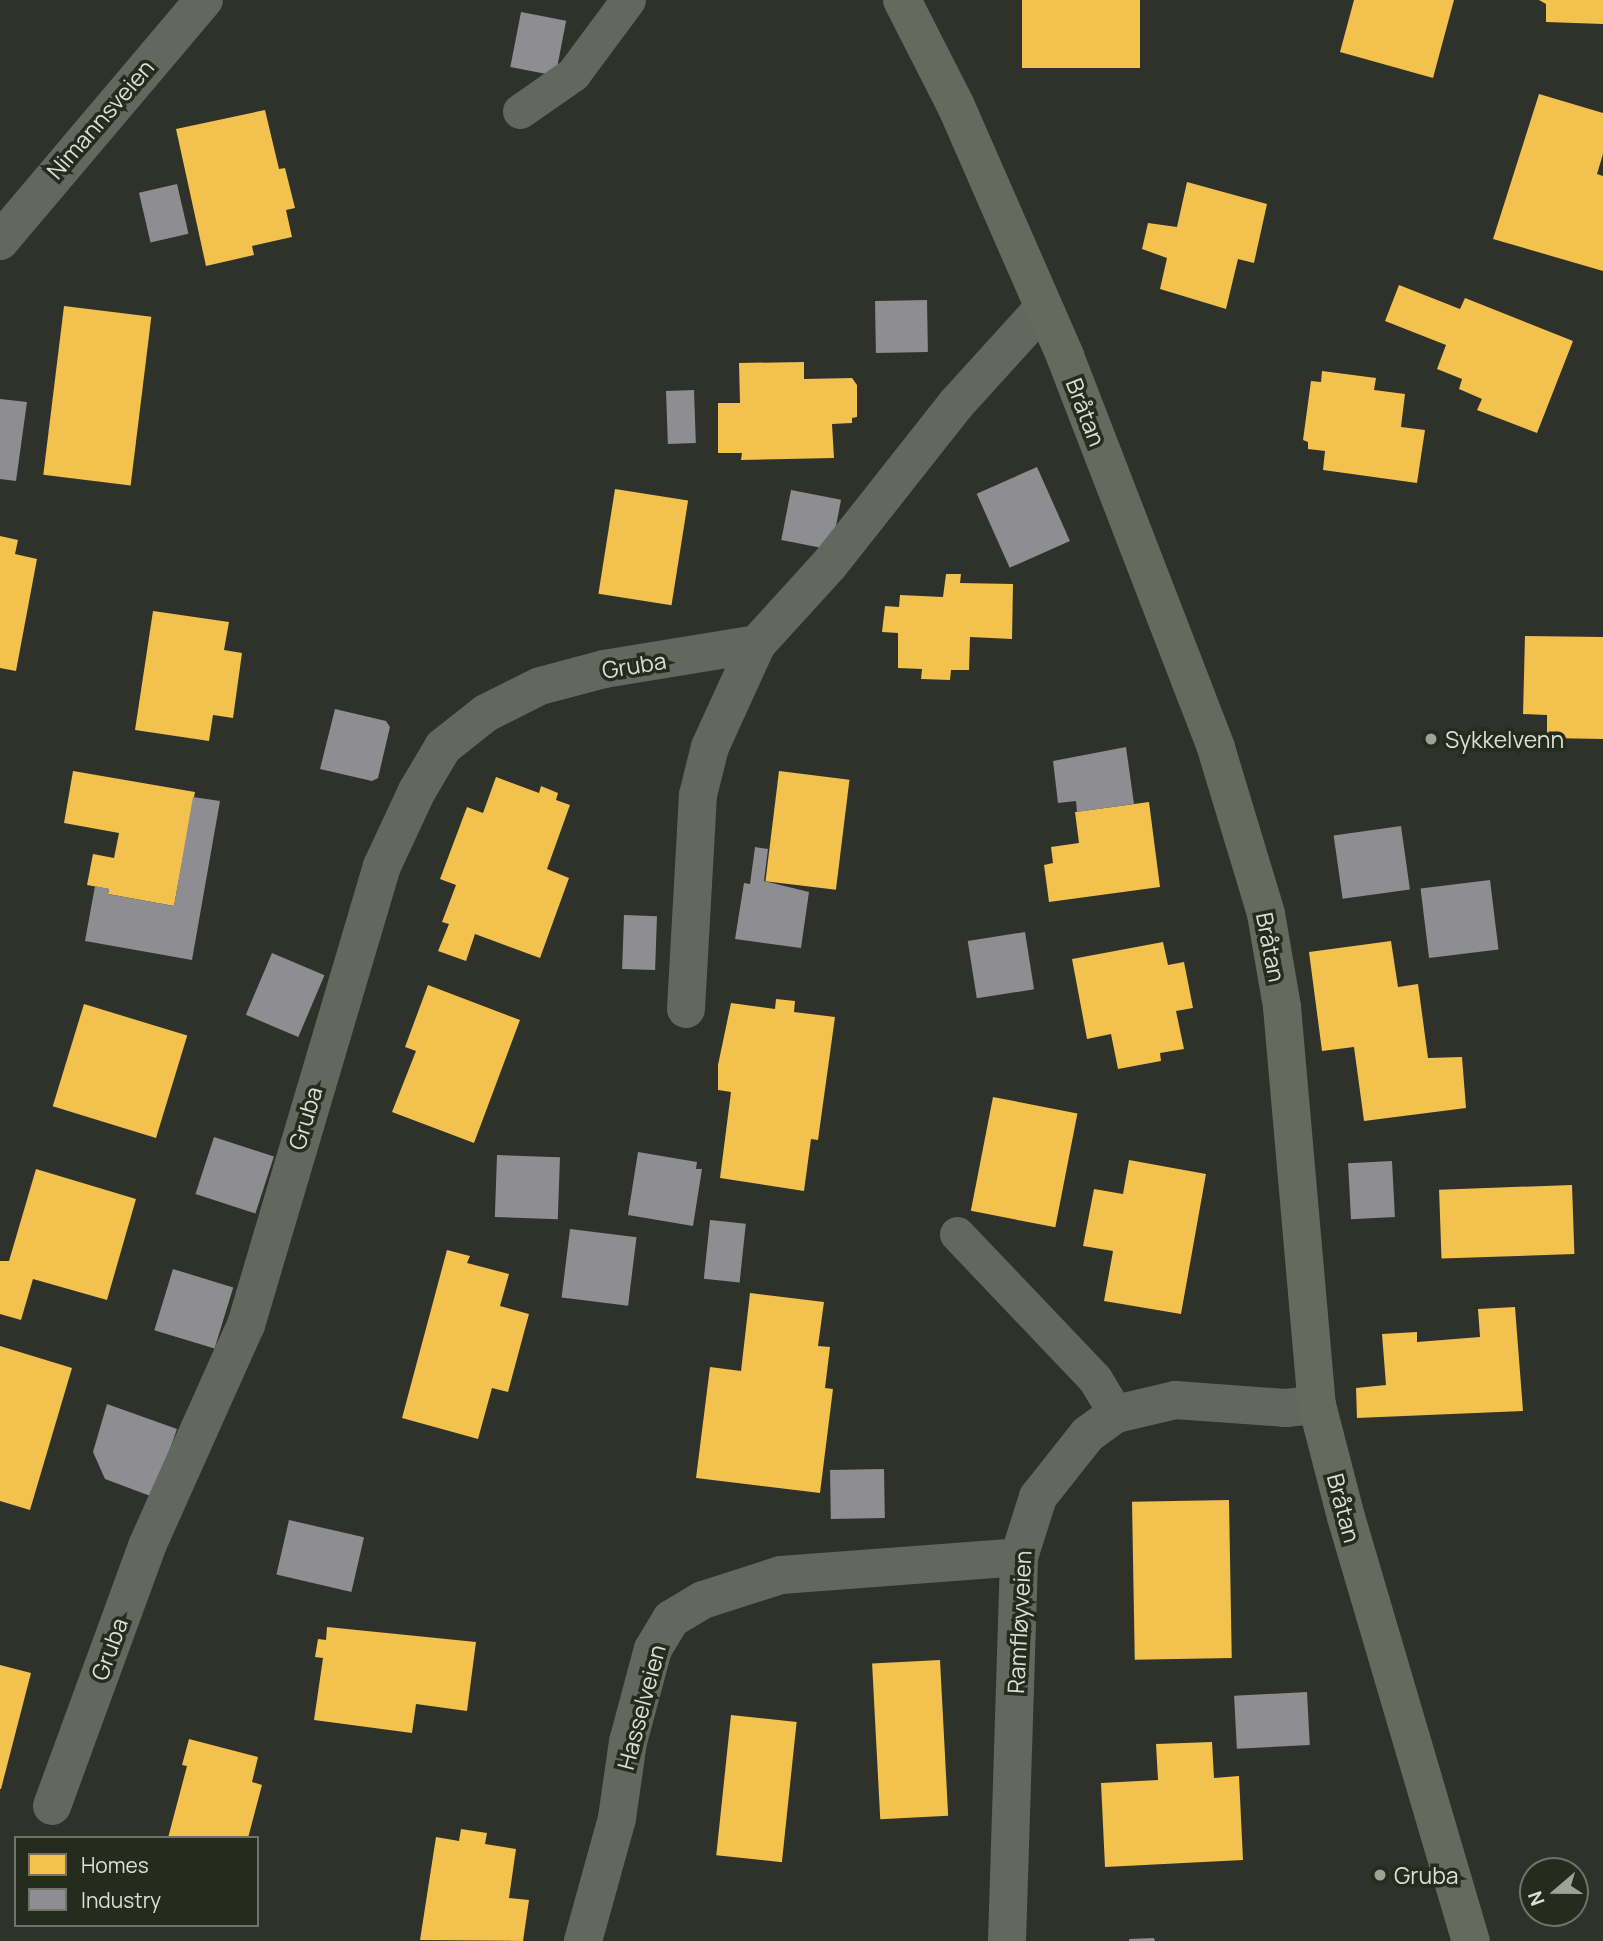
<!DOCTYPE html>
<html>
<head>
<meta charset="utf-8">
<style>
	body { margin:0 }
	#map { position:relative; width:1603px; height:1941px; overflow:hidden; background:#2f322a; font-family:Manrope,sans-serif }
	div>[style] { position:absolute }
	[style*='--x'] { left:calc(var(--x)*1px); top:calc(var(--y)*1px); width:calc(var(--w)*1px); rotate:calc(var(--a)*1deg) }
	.homes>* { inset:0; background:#f2c14e; transform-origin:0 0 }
	.industry>* { inset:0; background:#8d8d92; transform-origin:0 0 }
	.lane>* { height:35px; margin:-17.5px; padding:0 17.5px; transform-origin:17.5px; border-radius:17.5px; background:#63685e }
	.street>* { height:38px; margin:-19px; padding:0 19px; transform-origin:19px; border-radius:19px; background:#63685e }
	.secondary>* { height:38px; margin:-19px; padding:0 19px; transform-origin:19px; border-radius:19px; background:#65695e }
	.dots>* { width:19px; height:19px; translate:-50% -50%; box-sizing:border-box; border:4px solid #252c1d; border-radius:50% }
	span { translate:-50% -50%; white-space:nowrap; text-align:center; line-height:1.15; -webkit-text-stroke:7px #252c1d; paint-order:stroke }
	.street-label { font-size:23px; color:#dbdfd5 }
	.poi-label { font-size:23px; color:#dbdfd5 }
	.left { translate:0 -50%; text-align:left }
	.legend { position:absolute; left:14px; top:1836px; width:245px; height:91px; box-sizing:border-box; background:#252c1d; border:2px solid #6e7467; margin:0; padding:9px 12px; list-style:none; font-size:21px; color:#dbdfd5 }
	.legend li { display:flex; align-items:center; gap:14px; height:35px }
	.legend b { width:35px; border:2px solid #6e7467 }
	.north { position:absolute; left:1519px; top:1857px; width:70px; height:70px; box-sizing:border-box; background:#252c1d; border:2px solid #6e7467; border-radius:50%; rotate:250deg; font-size:19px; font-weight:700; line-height:28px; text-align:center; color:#dbdfd5 }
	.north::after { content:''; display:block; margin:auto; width:24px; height:32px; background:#9fa299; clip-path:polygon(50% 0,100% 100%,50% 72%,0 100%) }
</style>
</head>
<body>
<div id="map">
	<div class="homes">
		<i style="left:1022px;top:0;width:118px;height:68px"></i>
		<i style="clip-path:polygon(1354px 0,1454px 0,1433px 78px,1340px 52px)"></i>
		<i style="clip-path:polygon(1539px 0,1603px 0,1603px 24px,1546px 22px,1546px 4px)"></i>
		<i style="clip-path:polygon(1539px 94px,1603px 113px,1603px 154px,1597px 174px,1603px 176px,1603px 271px,1493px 239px)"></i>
		<i style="clip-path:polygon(265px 110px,279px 169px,285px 168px,295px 208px,286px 210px,292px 237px,252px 246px,254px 255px,206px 266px,176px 129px)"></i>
		<i style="clip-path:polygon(1187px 182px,1267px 204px,1254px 263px,1238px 259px,1226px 309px,1160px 289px,1167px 258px,1142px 249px,1148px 223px,1177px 227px)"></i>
		<i style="clip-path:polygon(1399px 285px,1460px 309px,1465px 298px,1573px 341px,1537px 433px,1477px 410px,1482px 399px,1459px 389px,1462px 379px,1437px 369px,1446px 345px,1385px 321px)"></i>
		<i style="left:64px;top:306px;width:88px;height:170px;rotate:7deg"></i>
		<i style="clip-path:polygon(804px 362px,804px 379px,852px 378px,857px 385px,857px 417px,852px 418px,852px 423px,832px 424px,834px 458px,741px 460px,742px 453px,718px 453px,718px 403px,740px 403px,739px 363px)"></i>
		<i style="clip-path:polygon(1322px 371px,1376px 378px,1374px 390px,1405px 394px,1401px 427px,1425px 430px,1417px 483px,1323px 470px,1325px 451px,1308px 449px,1308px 442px,1303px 440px,1311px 381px,1321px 382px)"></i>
		<i style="left:615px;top:489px;width:74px;height:106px;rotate:9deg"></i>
		<i style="clip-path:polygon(0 536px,18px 540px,15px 554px,37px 559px,16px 671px,0 668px)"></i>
		<i style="clip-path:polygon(946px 574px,961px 574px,960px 583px,1013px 584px,1012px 639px,970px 637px,969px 670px,951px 670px,950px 680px,921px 679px,922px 669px,898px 668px,898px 633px,882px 632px,885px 606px,899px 607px,900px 595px,943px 597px)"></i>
		<i style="clip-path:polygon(153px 611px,229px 622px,224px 650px,242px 653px,233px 718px,213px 715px,209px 741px,135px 730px)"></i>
		<i style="clip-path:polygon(1525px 636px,1603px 637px,1603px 739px,1547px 738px,1547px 715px,1523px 714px)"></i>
		<i style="clip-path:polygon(73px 771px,195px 792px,174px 906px,108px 894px,109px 889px,87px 885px,93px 854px,114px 858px,119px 833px,64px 823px)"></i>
		<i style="left:779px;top:771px;width:71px;height:111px;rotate:7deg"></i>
		<i style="clip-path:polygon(496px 777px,539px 793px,541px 786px,558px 793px,556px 800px,570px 805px,547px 869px,569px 878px,540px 958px,475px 934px,466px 961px,438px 951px,449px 924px,442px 922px,456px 885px,440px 879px,467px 807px,483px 813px)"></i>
		<i style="clip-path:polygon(1149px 802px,1160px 887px,1049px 902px,1044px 865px,1053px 863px,1051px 847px,1079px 843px,1075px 812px)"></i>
		<i style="clip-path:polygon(1391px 941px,1398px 987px,1418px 984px,1428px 1058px,1462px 1057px,1466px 1108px,1364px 1121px,1354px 1047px,1322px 1051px,1309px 952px)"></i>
		<i style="clip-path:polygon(1163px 942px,1168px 965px,1184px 962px,1193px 1008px,1176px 1011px,1184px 1049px,1160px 1053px,1161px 1061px,1118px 1069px,1111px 1034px,1087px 1039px,1072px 959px)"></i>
		<i style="clip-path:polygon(428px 985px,520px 1020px,474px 1143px,392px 1112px,416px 1051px,405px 1047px)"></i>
		<i style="clip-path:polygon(776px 999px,795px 1001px,794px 1012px,835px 1017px,818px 1140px,811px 1139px,804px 1191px,720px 1178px,731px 1092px,718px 1090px,718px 1065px,731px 1003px,775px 1009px)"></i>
		<i style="left:84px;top:1004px;width:108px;height:107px;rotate:17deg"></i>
		<i style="left:993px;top:1097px;width:86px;height:116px;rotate:11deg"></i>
		<i style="clip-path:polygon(1129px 1160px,1206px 1174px,1181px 1314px,1104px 1301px,1113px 1251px,1083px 1246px,1094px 1189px,1123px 1194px)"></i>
		<i style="clip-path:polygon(36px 1169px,136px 1199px,107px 1300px,33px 1279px,21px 1320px,0 1314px,0 1261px,9px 1261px)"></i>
		<i style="left:1572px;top:1185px;width:69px;height:133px;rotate:88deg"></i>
		<i style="clip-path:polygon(447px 1250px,470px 1256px,467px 1263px,509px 1274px,500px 1306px,529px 1314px,508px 1392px,492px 1388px,478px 1439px,402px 1418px)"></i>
		<i style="clip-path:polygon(750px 1293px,824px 1302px,818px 1346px,830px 1347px,825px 1388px,833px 1389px,820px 1493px,696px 1478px,710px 1367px,741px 1371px)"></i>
		<i style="clip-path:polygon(1515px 1307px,1523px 1411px,1357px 1418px,1356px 1388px,1386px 1385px,1382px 1334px,1417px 1332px,1417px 1342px,1480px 1337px,1478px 1309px)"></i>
		<i style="clip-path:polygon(0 1346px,72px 1368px,30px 1510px,0 1501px)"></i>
		<i style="left:1229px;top:1500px;width:158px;height:97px;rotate:89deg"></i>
		<i style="clip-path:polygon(327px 1627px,476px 1642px,467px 1711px,416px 1704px,412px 1733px,314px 1720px,323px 1658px,315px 1657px,318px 1639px,326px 1640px)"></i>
		<i style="left:940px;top:1660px;width:156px;height:68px;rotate:87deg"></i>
		<i style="clip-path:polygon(0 1665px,31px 1673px,1px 1789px,0 1789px)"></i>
		<i style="left:731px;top:1715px;width:66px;height:141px;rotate:6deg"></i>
		<i style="clip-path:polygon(189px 1739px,258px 1757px,252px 1782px,262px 1785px,248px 1838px,168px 1838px,187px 1766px,182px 1765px)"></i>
		<i style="clip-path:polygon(1212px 1742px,1214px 1778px,1239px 1776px,1243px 1860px,1105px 1867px,1101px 1783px,1158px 1780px,1156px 1744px)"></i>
		<i style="clip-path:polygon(461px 1829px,487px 1833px,485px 1844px,516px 1849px,509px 1898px,529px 1900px,523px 1941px,420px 1940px,436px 1837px,459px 1841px)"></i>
	</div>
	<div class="industry">
		<i style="left:521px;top:12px;width:46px;height:56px;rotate:11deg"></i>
		<i style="left:177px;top:184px;width:51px;height:39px;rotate:77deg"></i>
		<i style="left:927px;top:300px;width:52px;height:52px;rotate:89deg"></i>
		<i style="left:694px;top:390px;width:53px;height:28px;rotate:88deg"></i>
		<i style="clip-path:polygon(0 399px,27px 402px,16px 481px,0 479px)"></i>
		<i style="left:1037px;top:467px;width:81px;height:66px;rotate:66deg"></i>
		<i style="left:791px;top:490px;width:51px;height:51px;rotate:11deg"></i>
		<i style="clip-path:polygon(335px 709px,386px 721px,390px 727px,378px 778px,372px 781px,320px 769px)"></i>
		<i style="clip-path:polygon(1126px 747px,1134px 804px,1077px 812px,1076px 801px,1058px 803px,1053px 761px)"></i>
		<i style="clip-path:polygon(193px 797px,220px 801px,192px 960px,85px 941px,95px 886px,109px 889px,108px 894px,174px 906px)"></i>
		<i style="left:1401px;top:826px;width:64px;height:68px;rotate:82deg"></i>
		<i style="clip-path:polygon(755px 847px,768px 849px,764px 881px,809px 892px,801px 948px,735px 939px,744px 883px,750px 884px)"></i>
		<i style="left:1490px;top:880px;width:70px;height:70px;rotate:83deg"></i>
		<i style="left:624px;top:915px;width:33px;height:54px;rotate:2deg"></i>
		<i style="left:1025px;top:932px;width:58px;height:58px;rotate:81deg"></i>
		<i style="left:272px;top:953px;width:57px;height:67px;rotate:23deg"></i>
		<i style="left:214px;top:1137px;width:63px;height:60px;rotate:18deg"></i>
		<i style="clip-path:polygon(638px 1152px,697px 1162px,696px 1169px,702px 1169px,693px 1226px,628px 1215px)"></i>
		<i style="left:497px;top:1155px;width:63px;height:62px;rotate:2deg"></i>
		<i style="left:1392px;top:1161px;width:56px;height:44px;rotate:87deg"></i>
		<i style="left:710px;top:1220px;width:36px;height:59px;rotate:6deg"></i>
		<i style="left:570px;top:1229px;width:67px;height:69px;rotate:7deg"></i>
		<i style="left:173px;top:1269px;width:63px;height:64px;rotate:17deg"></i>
		<i style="clip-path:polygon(107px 1404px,177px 1429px,153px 1497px,105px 1479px,93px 1452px)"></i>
		<i style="left:884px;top:1469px;width:49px;height:54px;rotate:89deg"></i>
		<i style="left:289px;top:1520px;width:77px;height:56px;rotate:13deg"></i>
		<i style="left:1307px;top:1692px;width:53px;height:73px;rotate:87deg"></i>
		<i style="clip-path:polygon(1154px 1938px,1155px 1941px,1129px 1941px,1129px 1939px)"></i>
	</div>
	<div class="lane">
		<i style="--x:520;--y:111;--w:65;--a:-34.9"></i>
		<i style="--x:573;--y:74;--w:92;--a:-53.4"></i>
		<i style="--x:957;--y:1234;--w:200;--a:46.4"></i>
		<i style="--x:1095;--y:1379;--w:41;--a:59"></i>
	</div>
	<div class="street">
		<i style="--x:0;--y:241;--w:316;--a:-49.8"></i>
		<i style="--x:686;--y:1009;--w:214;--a:-86.8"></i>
		<i style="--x:698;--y:795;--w:49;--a:-76"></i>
		<i style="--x:710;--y:747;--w:113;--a:-65.5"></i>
		<i style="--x:757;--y:644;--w:107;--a:-47.7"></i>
		<i style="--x:829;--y:565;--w:206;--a:-51.7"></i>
		<i style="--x:957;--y:403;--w:128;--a:-47.8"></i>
		<i style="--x:52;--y:1806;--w:277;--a:-69.9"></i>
		<i style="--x:147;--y:1546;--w:242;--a:-65.9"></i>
		<i style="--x:246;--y:1325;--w:479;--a:-73.5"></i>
		<i style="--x:382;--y:866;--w:83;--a:-65"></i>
		<i style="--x:417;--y:791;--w:51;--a:-59.4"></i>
		<i style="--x:443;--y:747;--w:55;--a:-38.3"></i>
		<i style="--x:486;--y:713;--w:60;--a:-26.6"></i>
		<i style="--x:540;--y:686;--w:66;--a:-14.9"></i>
		<i style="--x:604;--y:669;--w:155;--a:-9.3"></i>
		<i style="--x:583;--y:1941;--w:128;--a:-74.5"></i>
		<i style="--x:617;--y:1818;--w:77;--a:-81.8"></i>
		<i style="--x:628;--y:1742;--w:96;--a:-75"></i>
		<i style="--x:653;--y:1649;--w:35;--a:-59"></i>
		<i style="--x:671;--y:1619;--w:37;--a:-31"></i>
		<i style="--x:703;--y:1600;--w:82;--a:-17.8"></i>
		<i style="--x:781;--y:1575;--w:239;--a:-4.3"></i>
		<i style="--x:1007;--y:1941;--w:384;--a:-88.2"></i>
		<i style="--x:1019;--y:1557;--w:63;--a:-72.4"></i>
		<i style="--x:1038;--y:1497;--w:80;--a:-51.6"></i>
		<i style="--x:1088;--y:1434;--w:34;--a:-36"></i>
		<i style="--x:1116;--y:1414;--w:61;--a:-13.3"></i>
		<i style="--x:1175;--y:1400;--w:111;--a:4.1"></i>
		<i style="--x:1286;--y:1408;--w:31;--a:-6"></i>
	</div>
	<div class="secondary">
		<i style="--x:902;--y:0;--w:119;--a:63"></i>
		<i style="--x:956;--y:106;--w:273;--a:66.4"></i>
		<i style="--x:1065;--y:356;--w:420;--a:68.9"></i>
		<i style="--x:1216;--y:748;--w:173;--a:73.2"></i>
		<i style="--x:1266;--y:914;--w:94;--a:80.2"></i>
		<i style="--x:1282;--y:1007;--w:400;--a:85"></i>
		<i style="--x:1317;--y:1405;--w:116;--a:75.5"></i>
		<i style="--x:1346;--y:1517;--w:442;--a:73.6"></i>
	</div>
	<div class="dots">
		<i style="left:1431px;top:739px;background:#9fa299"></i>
		<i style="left:1380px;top:1875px;background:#9fa299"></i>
	</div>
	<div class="street-label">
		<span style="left:100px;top:119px;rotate:-49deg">Nimannsveien</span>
		<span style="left:1086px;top:412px;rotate:69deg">Bråtan</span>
		<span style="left:634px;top:665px;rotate:-9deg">Gruba</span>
		<span style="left:1271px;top:947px;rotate:79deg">Bråtan</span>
		<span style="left:305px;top:1118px;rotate:-73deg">Gruba</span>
		<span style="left:1344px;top:1508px;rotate:75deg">Bråtan</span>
		<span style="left:1019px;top:1622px;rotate:-87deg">Ramfløyveien</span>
		<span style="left:109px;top:1649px;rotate:-70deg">Gruba</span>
		<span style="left:641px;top:1707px;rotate:-75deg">Hasselveien</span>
	</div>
	<div class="poi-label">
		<span class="left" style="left:1445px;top:739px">Sykkelvenn</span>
		<span class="left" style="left:1394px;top:1875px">Gruba</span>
	</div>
	<ul class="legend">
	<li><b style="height:19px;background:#f2c14e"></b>Homes</li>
	<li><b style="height:19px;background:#8d8d92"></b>Industry</li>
	</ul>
	<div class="north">N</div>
</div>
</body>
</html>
